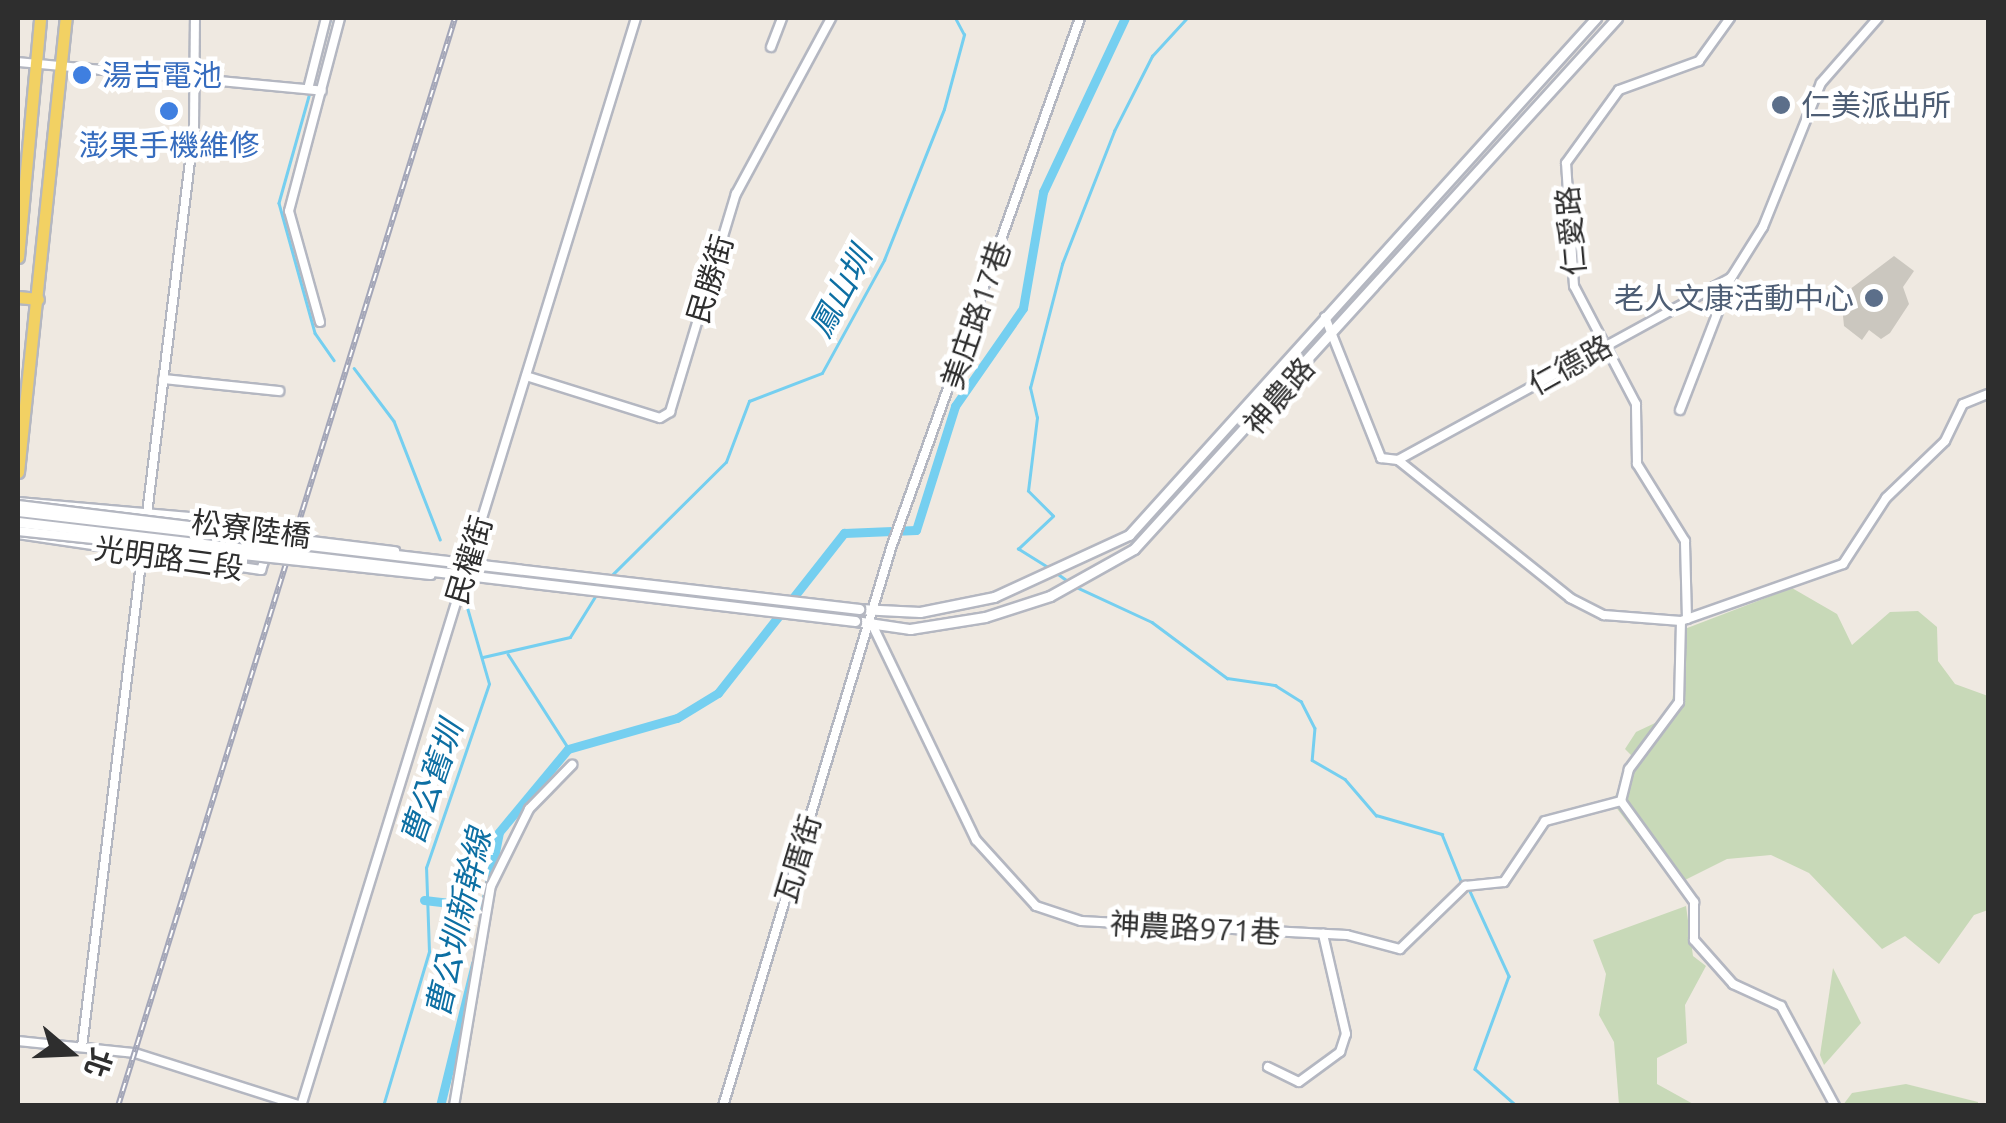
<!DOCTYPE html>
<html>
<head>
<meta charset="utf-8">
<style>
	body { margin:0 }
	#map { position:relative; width:2006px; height:1123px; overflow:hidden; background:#efe9e1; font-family:Ubuntu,"Noto Sans TC",sans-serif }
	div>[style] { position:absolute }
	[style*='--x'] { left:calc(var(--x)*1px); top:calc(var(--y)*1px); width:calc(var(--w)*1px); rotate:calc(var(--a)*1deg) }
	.cemetery>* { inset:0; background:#c8d9b8 }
	.stream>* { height:2.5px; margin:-1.25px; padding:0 1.25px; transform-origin:1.25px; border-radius:1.25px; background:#75cff0 }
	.canal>* { height:9px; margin:-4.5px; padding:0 4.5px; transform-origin:4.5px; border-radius:4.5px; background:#75cff0 }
	.building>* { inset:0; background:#cbc7bf }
	.roads { filter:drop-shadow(2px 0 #b4b7c1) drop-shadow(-2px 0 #b4b7c1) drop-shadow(0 2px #b4b7c1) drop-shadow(0 -2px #b4b7c1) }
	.minor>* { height:8px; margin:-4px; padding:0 4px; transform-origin:4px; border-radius:4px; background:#fff }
	.tertiary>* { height:9px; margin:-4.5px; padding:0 4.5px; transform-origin:4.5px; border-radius:4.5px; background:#fff }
	.primary>* { height:11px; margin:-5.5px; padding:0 5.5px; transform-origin:5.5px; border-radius:5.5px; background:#f2d163 }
	.rail>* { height:6px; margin-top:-3px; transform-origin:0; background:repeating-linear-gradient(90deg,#fff 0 8px,#a3a6b8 0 16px); box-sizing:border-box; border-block:2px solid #a3a6b8 }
	.bridges { filter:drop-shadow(2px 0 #b4b7c1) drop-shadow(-2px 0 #b4b7c1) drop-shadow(0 2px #b4b7c1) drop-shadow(0 -2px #b4b7c1) }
	.minor-bridge>* { height:8px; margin:-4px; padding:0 4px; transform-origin:4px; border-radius:4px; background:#fff }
	.tertiary-bridge>* { height:9px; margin:-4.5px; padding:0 4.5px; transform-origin:4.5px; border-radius:4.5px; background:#fff }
	.dots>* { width:28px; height:28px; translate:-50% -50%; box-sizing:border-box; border:5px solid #fff; border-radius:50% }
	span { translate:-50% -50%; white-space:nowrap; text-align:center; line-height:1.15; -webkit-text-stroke:9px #fff; paint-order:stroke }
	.shop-label { font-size:30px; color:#366cbe }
	.left { translate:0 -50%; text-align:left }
	.service-label { font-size:30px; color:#4e5e75 }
	.right { translate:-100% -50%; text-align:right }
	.street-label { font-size:30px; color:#2e2e2e }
	.water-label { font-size:32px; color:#0d6fa3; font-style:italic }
	.frame { position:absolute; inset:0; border:20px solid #2e2e2e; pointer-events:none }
	.north { position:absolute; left:20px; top:1003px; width:100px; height:100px; -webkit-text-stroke:8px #fff; paint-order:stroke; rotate:109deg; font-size:28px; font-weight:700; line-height:40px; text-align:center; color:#2e2e2e }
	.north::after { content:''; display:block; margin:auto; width:35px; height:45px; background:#2e2e2e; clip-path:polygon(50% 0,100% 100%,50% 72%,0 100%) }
</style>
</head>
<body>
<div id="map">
	<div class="cemetery">
		<i style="clip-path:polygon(1792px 588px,1837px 614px,1852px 645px,1890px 612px,1918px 611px,1937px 627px,1938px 661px,1955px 684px,1988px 696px,1988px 910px,1974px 915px,1939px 964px,1905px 936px,1882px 949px,1809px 873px,1771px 855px,1727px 859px,1675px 885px,1612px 802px,1635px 759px,1625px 749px,1636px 732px,1670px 716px,1682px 630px)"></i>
		<i style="clip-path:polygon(1686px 906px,1693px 956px,1706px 966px,1685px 1005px,1687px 1043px,1657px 1058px,1657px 1084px,1695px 1105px,1619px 1105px,1614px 1042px,1599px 1015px,1606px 974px,1593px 940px)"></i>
		<i style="clip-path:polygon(1833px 968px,1861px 1023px,1824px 1065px,1820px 1055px)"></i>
		<i style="clip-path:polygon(1906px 1084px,1978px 1102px,1978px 1105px,1843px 1105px,1852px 1093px)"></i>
	</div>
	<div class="stream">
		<i style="--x:331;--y:18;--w:192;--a:105.7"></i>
		<i style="--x:279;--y:203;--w:135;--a:74.5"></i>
		<i style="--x:315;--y:333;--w:33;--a:55"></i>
		<i style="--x:354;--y:368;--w:66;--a:53"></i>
		<i style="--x:394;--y:421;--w:127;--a:68.7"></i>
		<i style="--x:1047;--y:567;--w:34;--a:-148"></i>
		<i style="--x:1018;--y:549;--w:48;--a:-43.3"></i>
		<i style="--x:1053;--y:516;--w:35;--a:-135"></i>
		<i style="--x:1028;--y:491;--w:74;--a:-83"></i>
		<i style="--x:1037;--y:418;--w:31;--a:-103"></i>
		<i style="--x:1030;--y:388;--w:128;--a:-75.5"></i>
		<i style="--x:1062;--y:264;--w:143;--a:-68.6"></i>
		<i style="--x:1114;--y:131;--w:84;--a:-63.1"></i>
		<i style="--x:1152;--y:56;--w:52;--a:-47.4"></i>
		<i style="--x:1054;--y:571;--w:17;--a:36"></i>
		<i style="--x:610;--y:577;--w:163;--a:-44.8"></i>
		<i style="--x:726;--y:462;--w:65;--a:-69.3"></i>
		<i style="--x:749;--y:401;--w:78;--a:-21"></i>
		<i style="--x:822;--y:373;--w:129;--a:-61.2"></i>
		<i style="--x:884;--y:260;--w:162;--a:-68.3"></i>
		<i style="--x:944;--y:109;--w:77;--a:-74.9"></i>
		<i style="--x:964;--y:35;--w:19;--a:-118"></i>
		<i style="--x:1074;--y:586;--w:86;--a:24.8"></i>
		<i style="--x:1152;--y:622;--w:94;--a:36.7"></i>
		<i style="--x:1227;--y:678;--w:49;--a:8.3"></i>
		<i style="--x:1275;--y:685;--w:31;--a:32"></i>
		<i style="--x:1301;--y:701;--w:30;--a:63"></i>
		<i style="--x:1315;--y:728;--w:32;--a:95"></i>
		<i style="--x:1312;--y:760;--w:38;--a:30"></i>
		<i style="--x:1345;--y:779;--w:48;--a:49.3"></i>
		<i style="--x:1376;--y:815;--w:69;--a:16.1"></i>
		<i style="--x:1442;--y:834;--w:56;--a:68"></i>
		<i style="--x:508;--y:654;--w:113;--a:57.3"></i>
		<i style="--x:483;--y:657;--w:89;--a:-12.9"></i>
		<i style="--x:570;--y:637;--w:49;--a:-58.2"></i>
		<i style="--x:1469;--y:889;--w:96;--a:65.3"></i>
		<i style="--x:1509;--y:976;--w:99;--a:110.1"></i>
		<i style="--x:1475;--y:1069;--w:56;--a:41.4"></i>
		<i style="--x:383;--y:1106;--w:161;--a:-73.4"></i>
		<i style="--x:429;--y:952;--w:84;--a:-92"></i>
		<i style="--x:426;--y:868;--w:194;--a:-71.1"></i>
		<i style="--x:489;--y:684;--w:94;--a:-106.1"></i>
	</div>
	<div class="canal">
		<i style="--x:424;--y:900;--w:60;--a:6.7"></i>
		<i style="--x:484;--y:908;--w:77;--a:-78.8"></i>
		<i style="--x:499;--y:832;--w:108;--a:-50.3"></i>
		<i style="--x:568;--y:749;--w:113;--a:-15.9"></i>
		<i style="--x:677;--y:718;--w:48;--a:-31.4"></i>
		<i style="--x:718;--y:693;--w:204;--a:-51.8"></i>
		<i style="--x:844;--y:533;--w:72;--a:-2.4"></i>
		<i style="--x:916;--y:530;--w:130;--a:-72.5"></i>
		<i style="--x:955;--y:406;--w:119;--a:-55.2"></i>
		<i style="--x:1023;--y:308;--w:118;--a:-80.2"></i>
		<i style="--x:1043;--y:192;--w:192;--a:-64.8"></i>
		<i style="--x:440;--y:1106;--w:147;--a:-76.2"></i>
	</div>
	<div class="building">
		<i style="clip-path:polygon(1894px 256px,1914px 271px,1903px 287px,1909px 304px,1890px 333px,1881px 339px,1869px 330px,1862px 340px,1844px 326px,1841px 296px)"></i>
	</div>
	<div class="roads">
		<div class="minor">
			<i style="--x:771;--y:47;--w:31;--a:-69"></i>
			<i style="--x:18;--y:62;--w:305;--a:5.4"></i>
			<i style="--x:308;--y:89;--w:73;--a:-75.8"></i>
			<i style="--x:1325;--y:317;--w:152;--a:68.3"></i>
			<i style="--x:1381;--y:458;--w:17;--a:7"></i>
			<i style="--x:1398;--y:460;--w:379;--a:-28.7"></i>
			<i style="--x:1731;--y:278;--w:60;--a:-57.9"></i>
			<i style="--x:1763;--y:227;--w:155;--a:-68.1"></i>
			<i style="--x:1821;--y:83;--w:86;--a:-48.8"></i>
			<i style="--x:320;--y:322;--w:115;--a:-105.6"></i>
			<i style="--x:289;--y:211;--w:200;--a:-75.2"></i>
			<i style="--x:526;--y:376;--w:140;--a:17.4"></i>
			<i style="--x:660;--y:418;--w:12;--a:-31"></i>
			<i style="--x:670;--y:412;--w:228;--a:-73.2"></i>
			<i style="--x:736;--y:194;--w:200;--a:-61.6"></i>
			<i style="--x:163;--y:379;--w:117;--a:5.9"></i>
			<i style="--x:1680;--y:410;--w:142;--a:-68.9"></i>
			<i style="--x:1398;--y:460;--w:221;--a:38.7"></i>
			<i style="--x:1570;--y:598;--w:38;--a:27"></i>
			<i style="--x:1604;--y:615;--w:77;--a:4.5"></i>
			<i style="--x:1681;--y:621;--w:172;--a:-19.4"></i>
			<i style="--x:1843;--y:564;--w:79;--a:-56.9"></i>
			<i style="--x:1886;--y:498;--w:82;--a:-44"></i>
			<i style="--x:1945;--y:441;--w:41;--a:-64.1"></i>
			<i style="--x:1963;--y:404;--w:27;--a:-22"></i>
			<i style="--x:18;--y:502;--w:250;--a:5"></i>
			<i style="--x:267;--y:524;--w:15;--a:79"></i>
			<i style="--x:18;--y:534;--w:246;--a:8.4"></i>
			<i style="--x:261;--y:570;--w:18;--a:-71"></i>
			<i style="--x:1687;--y:619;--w:78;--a:-91.5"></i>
			<i style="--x:1685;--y:541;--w:91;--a:-121.9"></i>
			<i style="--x:1637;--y:464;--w:60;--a:-91"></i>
			<i style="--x:1636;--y:404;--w:133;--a:-117.7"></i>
			<i style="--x:1574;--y:286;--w:123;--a:-93.7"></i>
			<i style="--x:1566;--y:163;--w:90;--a:-54"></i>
			<i style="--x:1619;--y:90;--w:85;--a:-19.9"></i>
			<i style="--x:1699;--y:61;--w:53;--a:-54.2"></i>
			<i style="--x:1681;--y:621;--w:81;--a:91.4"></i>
			<i style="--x:1679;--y:702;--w:84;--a:126.7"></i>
			<i style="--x:1629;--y:769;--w:33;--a:104"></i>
			<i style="--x:1621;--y:801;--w:125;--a:54.1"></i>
			<i style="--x:1694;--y:902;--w:38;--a:90"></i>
			<i style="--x:1694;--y:940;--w:59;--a:48.4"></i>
			<i style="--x:1733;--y:984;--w:53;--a:24.6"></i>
			<i style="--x:1781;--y:1006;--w:114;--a:61.6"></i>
			<i style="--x:871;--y:622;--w:242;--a:64.3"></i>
			<i style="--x:976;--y:840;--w:89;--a:47.7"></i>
			<i style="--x:1036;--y:906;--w:47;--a:18.4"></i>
			<i style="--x:1081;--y:921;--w:266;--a:3"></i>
			<i style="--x:1347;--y:935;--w:55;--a:14.8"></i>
			<i style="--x:1400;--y:949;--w:91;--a:-44.1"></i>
			<i style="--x:1465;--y:886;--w:39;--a:-6"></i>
			<i style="--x:1504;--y:882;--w:73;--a:-56.1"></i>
			<i style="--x:1545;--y:821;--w:79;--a:-14.7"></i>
			<i style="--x:18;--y:1041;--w:118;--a:5.9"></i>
			<i style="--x:135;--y:1053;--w:174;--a:17.7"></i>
			<i style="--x:82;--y:1047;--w:926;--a:-83.05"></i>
			<i style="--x:194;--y:128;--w:110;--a:-89.5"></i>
			<i style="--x:1268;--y:1067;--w:34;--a:26"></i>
			<i style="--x:1299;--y:1082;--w:51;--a:-36.2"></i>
			<i style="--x:1340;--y:1052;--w:19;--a:-72"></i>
			<i style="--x:1346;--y:1034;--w:103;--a:-103"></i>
			<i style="--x:302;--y:1103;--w:1135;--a:-72.89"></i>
			<i style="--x:454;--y:1106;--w:223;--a:-80.5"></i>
			<i style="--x:491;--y:886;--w:86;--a:-63.7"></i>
			<i style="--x:529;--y:809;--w:62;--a:-45.7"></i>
			<i style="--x:723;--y:1106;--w:583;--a:-73.24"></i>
			<i style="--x:891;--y:548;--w:563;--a:-70.37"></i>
		</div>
		<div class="tertiary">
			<i style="--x:859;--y:609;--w:61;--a:2.8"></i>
			<i style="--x:920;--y:612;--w:76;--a:-11.5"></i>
			<i style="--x:994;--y:597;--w:149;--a:-24.7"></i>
			<i style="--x:1129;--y:535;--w:697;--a:-47.91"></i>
			<i style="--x:855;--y:621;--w:56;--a:8.3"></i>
			<i style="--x:910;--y:629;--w:76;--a:-9.1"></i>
			<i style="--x:985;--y:617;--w:68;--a:-17.9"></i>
			<i style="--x:1050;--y:596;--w:96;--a:-29.2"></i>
			<i style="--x:1134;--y:549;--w:718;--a:-47.71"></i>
		</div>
		<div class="primary">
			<i style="--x:18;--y:257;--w:240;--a:-84.7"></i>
			<i style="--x:18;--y:297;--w:20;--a:6"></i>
			<i style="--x:18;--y:472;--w:457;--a:-84"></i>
		</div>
	</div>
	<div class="rail">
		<i style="--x:118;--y:1106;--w:1139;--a:-72.79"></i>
	</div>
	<div class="bridges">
		<div class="minor-bridge">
			<i style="--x:18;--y:505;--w:380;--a:7"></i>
			<i style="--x:18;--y:531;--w:415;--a:6.1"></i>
		</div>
		<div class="tertiary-bridge">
			<i style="--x:18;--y:511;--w:847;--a:6.65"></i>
			<i style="--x:18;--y:522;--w:843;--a:6.75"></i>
		</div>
	</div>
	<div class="dots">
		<i style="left:82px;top:75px;background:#3f7fe0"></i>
		<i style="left:1781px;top:105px;background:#5c6f8a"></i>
		<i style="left:169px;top:111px;background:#3f7fe0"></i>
		<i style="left:1874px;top:298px;background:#5c6f8a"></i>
	</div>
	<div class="shop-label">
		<span class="left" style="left:102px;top:75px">湯吉電池</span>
		<span style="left:169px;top:145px">澎果手機維修</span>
	</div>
	<div class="service-label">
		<span class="left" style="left:1801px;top:105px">仁美派出所</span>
		<span class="right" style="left:1854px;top:298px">老人文康活動中心</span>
	</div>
	<div class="street-label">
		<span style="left:1571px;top:231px;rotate:-95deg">仁愛路</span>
		<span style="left:710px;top:279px;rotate:-73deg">民勝街</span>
		<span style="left:976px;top:315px;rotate:-71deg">美庄路17巷</span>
		<span style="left:1570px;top:365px;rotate:-29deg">仁德路</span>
		<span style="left:1279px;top:396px;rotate:-49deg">神農路</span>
		<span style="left:251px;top:529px;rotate:7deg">松寮陸橋</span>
		<span style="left:169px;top:558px;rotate:8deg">光明路三段</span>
		<span style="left:469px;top:560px;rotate:-73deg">民權街</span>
		<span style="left:798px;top:859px;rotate:-73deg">瓦厝街</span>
		<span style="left:1195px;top:928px;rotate:3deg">神農路971巷</span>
	</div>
	<div class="water-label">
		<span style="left:840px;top:292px;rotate:-62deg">鳳山圳</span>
		<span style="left:431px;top:783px;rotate:-71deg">曹公舊圳</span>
		<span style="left:458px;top:923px;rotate:-77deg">曹公圳新幹線</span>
	</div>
	<div class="frame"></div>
	<div class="north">北</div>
</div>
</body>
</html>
